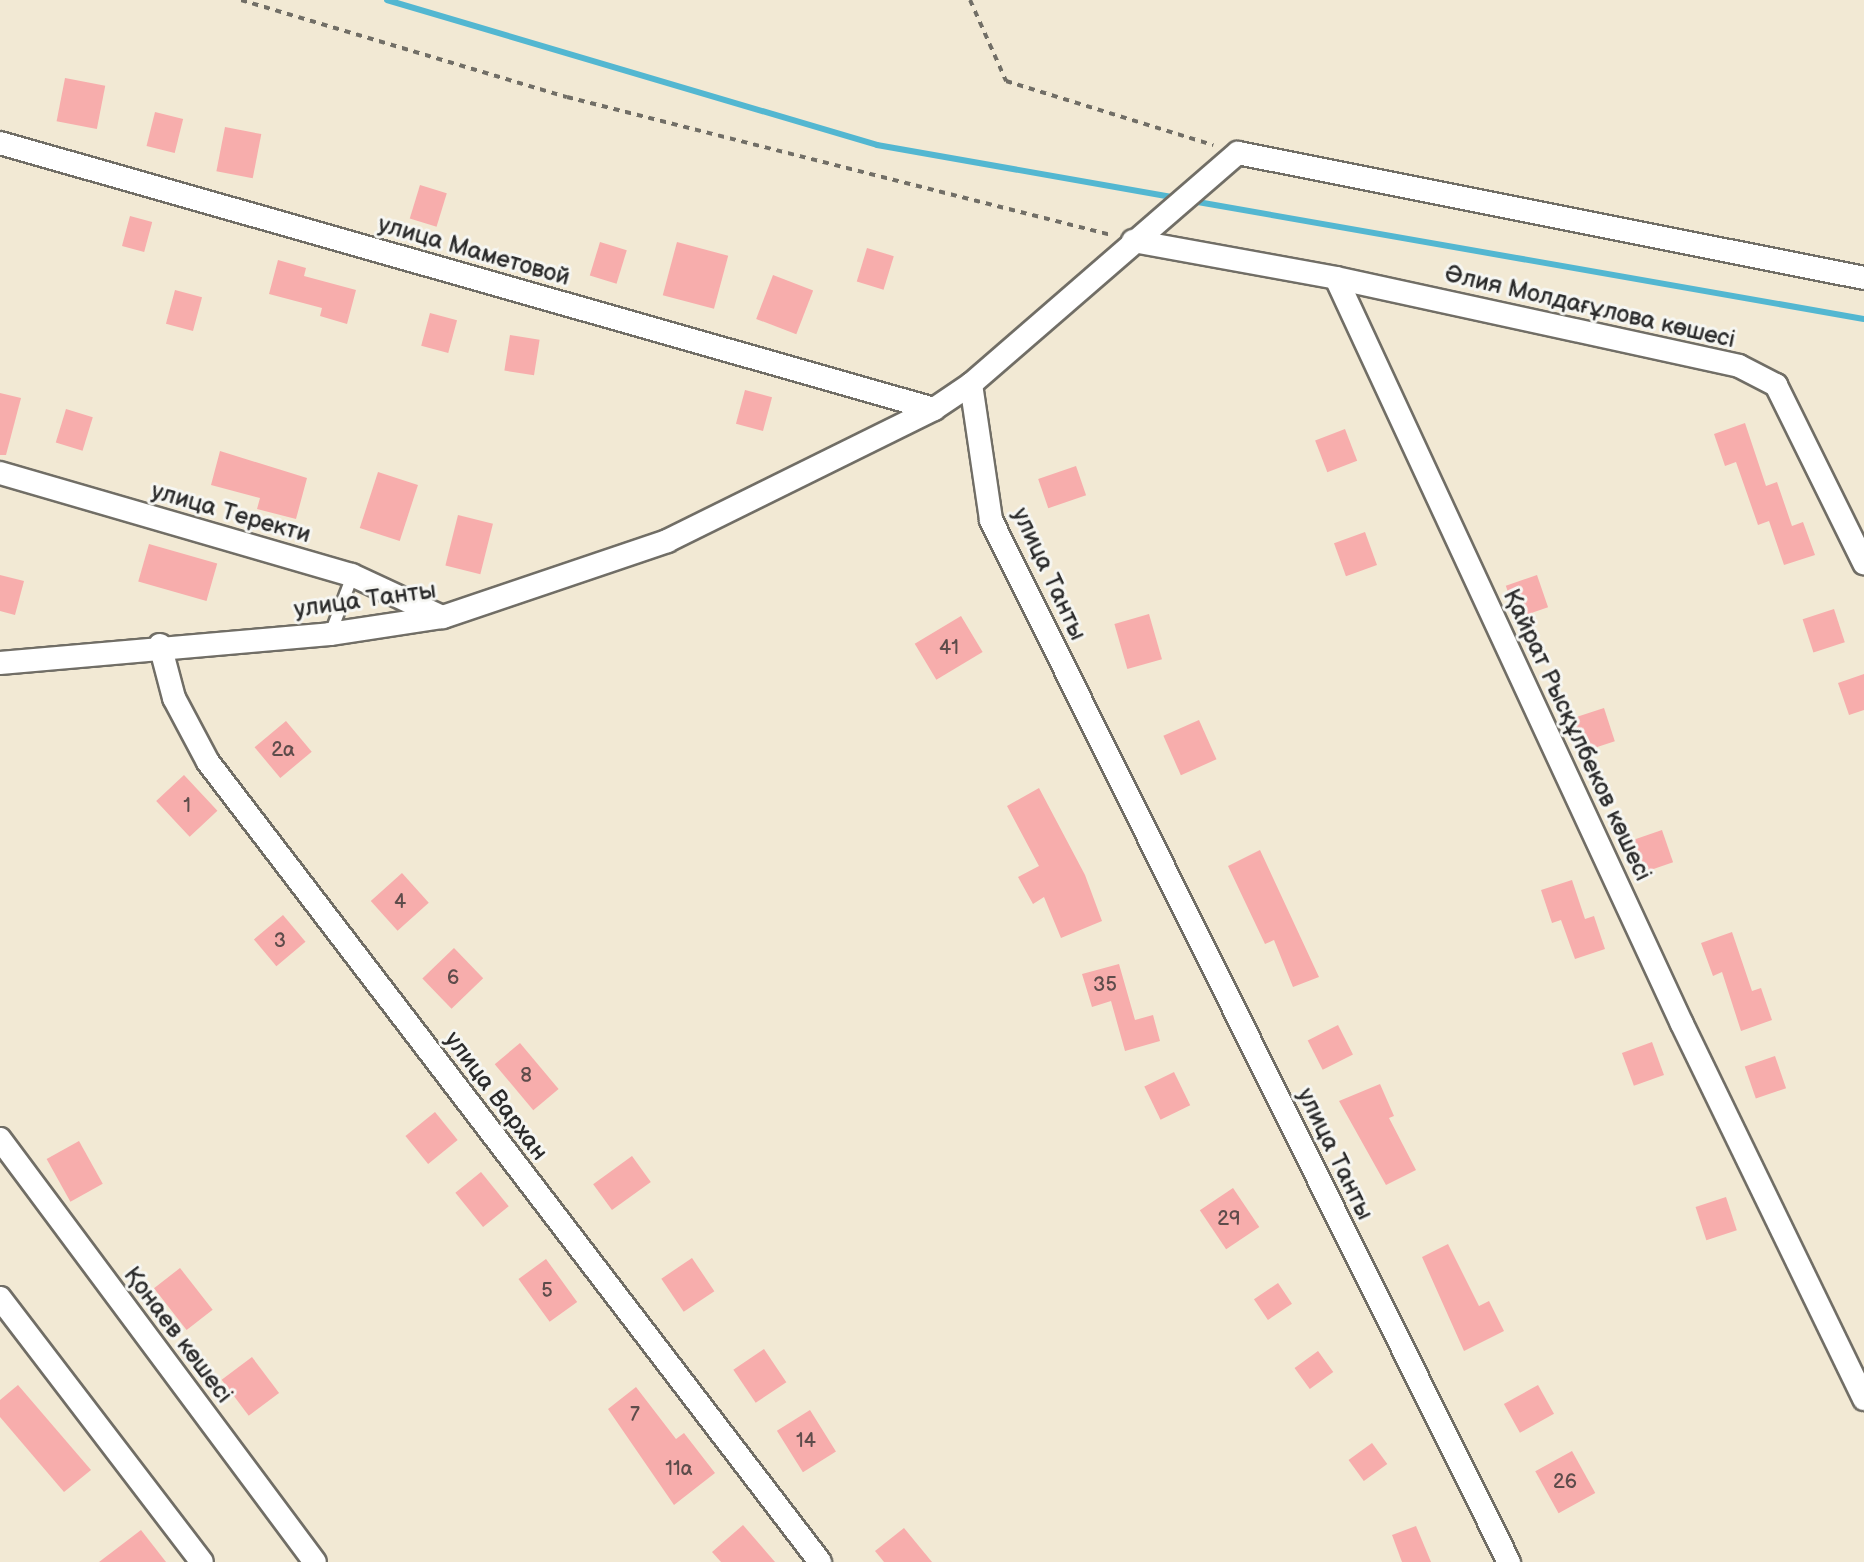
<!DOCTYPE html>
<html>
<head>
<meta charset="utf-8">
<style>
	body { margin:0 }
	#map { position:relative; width:1864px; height:1562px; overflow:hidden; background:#f2e9d4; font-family:"Balsamiq Sans",sans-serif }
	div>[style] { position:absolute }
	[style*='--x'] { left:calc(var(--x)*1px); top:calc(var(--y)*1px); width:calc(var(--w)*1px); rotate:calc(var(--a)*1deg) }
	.stream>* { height:6px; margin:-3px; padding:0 3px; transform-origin:3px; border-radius:3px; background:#53b7d1 }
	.building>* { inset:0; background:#f7adac; transform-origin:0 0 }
	.path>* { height:4px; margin-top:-2px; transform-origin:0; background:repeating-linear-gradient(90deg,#716e66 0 6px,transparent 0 12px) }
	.roads { filter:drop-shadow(2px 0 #716e66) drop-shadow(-2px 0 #716e66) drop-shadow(0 2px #716e66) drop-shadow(0 -2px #716e66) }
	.lane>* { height:11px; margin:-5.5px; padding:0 5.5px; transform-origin:5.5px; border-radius:5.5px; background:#fff }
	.street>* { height:22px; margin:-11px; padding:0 11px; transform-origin:11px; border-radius:11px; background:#fff }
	span { translate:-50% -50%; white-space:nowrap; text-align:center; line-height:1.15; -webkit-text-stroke:6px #f6f6f2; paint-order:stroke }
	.number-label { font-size:20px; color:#5e4c4b }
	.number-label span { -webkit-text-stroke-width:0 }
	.street-label { font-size:24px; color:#2b2b2b }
</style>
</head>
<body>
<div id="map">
	<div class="stream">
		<i style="--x:387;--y:0;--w:511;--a:16.48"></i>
		<i style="--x:877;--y:145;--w:305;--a:10"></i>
		<i style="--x:1192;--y:201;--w:682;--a:9.96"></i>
	</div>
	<div class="building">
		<i style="left:65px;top:78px;width:41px;height:44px;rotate:11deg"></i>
		<i style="left:155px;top:112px;width:29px;height:35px;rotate:14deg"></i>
		<i style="left:225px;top:127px;width:37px;height:45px;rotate:11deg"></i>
		<i style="left:420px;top:185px;width:28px;height:35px;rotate:17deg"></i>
		<i style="left:130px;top:216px;width:23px;height:31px;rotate:15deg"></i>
		<i style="left:600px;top:242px;width:28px;height:35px;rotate:17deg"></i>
		<i style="left:677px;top:242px;width:53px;height:55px;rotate:15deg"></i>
		<i style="left:867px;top:248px;width:28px;height:35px;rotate:17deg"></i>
		<i style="clip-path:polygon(278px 260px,306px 268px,304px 276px,356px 290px,347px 324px,320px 316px,322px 308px,269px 294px)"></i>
		<i style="left:773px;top:275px;width:43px;height:47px;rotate:21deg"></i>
		<i style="left:175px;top:290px;width:28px;height:35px;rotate:15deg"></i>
		<i style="left:430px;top:313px;width:28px;height:34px;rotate:15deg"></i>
		<i style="left:510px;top:335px;width:30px;height:36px;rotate:9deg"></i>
		<i style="left:745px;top:390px;width:28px;height:35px;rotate:15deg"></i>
		<i style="clip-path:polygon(0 393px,21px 398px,6px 455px,0 455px)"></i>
		<i style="left:66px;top:409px;width:28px;height:35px;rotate:17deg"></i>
		<i style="clip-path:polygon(1745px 423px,1766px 486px,1777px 482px,1792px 526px,1803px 522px,1815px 555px,1784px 565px,1769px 521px,1758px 525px,1736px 462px,1725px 466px,1714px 434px)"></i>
		<i style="left:1345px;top:429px;width:34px;height:32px;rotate:69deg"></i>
		<i style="clip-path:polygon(220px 451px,307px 478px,296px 519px,257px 509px,260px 498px,211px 485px)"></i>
		<i style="left:1076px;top:466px;width:31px;height:40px;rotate:71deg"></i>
		<i style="left:378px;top:472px;width:42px;height:59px;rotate:18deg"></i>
		<i style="left:458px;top:515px;width:36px;height:52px;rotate:14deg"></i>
		<i style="left:1365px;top:532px;width:35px;height:33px;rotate:70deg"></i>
		<i style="left:149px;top:544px;width:71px;height:39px;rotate:16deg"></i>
		<i style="clip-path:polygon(0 575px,24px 581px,15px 615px,0 611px)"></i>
		<i style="left:1537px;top:575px;width:34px;height:33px;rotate:71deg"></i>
		<i style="left:1834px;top:609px;width:35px;height:33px;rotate:72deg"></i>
		<i style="left:1149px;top:614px;width:47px;height:36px;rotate:74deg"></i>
		<i style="left:961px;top:616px;width:42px;height:54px;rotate:59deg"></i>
		<i style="clip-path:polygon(1864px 674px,1864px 710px,1849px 715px,1838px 683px)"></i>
		<i style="left:1604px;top:708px;width:35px;height:33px;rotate:72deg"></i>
		<i style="left:1199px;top:720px;width:43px;height:39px;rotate:66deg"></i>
		<i style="left:286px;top:721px;width:40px;height:41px;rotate:50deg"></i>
		<i style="left:184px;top:775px;width:49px;height:38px;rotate:47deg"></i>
		<i style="clip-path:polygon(1039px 788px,1085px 875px,1102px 921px,1061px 938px,1044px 897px,1033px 904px,1018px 877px,1039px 866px,1007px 806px)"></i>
		<i style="left:1662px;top:830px;width:34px;height:33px;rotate:71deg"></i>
		<i style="clip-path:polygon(1260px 850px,1319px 977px,1293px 987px,1274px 940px,1265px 944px,1228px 866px)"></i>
		<i style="left:402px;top:873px;width:40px;height:42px;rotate:48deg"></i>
		<i style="clip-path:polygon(1572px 880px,1585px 919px,1594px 916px,1605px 949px,1575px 959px,1561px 920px,1552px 923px,1541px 890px)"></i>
		<i style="left:283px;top:915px;width:35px;height:38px;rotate:50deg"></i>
		<i style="clip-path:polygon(1732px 932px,1752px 991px,1761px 988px,1772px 1020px,1741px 1031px,1722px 972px,1713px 976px,1701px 943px)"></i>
		<i style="left:454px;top:948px;width:42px;height:44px;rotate:46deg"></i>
		<i style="clip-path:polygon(1119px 964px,1135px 1020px,1153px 1015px,1160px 1041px,1125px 1051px,1111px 1001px,1092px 1007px,1082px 974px)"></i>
		<i style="left:1338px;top:1025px;width:33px;height:34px;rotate:63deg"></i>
		<i style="left:1652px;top:1042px;width:35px;height:32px;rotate:70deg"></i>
		<i style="left:520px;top:1043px;width:60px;height:33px;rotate:50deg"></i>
		<i style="left:1775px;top:1056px;width:34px;height:32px;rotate:71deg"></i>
		<i style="left:1174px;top:1072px;width:37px;height:33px;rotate:64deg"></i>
		<i style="clip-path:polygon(1380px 1084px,1394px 1116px,1389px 1118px,1416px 1170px,1386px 1185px,1339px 1101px)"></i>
		<i style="left:435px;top:1112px;width:36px;height:38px;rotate:51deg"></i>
		<i style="left:79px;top:1141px;width:49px;height:37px;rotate:61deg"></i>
		<i style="left:632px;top:1156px;width:32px;height:48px;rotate:54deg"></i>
		<i style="left:481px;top:1172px;width:44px;height:33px;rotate:51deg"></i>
		<i style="left:1233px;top:1188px;width:47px;height:40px;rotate:56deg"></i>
		<i style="left:1726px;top:1197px;width:35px;height:32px;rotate:72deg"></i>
		<i style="clip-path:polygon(1448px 1244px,1479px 1306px,1489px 1301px,1504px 1331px,1464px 1351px,1422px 1257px)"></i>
		<i style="left:692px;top:1258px;width:40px;height:37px;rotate:56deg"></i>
		<i style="left:546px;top:1259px;width:53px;height:34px;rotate:54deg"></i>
		<i style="left:180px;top:1268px;width:53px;height:33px;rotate:52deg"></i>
		<i style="left:1278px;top:1283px;width:25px;height:29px;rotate:56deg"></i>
		<i style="left:764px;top:1349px;width:40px;height:37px;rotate:56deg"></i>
		<i style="left:1318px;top:1351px;width:26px;height:29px;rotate:54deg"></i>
		<i style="left:252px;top:1357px;width:45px;height:38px;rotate:53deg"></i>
		<i style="clip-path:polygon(18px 1385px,91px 1470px,64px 1492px,0 1417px,0 1400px)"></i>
		<i style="left:1538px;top:1385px;width:33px;height:39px;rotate:61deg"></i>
		<i style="clip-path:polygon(636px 1387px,676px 1439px,684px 1433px,715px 1473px,674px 1505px,608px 1409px)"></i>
		<i style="left:810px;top:1410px;width:49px;height:39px;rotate:58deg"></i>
		<i style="left:1372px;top:1443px;width:26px;height:29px;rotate:54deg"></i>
		<i style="left:1572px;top:1451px;width:48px;height:42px;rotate:61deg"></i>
		<i style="clip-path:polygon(743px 1525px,775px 1562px,721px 1562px,712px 1552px)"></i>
		<i style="clip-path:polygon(1416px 1526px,1431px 1562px,1402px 1562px,1392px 1535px)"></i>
		<i style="clip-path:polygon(904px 1528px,932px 1562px,884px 1562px,875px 1551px)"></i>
		<i style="clip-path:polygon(141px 1530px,166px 1562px,99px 1562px)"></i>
	</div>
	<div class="path">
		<i style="--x:241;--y:0;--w:340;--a:16.6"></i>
		<i style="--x:567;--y:97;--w:561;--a:14.23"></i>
		<i style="--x:970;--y:0;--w:89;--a:66"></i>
		<i style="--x:1006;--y:81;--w:217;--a:17.2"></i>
	</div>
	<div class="roads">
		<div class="lane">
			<i style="--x:330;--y:633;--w:62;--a:-69.2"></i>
		</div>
		<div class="street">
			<i style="--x:0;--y:143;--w:971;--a:15.9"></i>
			<i style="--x:1133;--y:241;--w:206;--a:10.3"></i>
			<i style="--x:1336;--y:278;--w:822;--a:65.12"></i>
			<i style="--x:1682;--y:1024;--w:417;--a:64.1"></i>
			<i style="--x:1336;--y:278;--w:412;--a:12.3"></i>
			<i style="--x:1739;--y:366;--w:42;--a:27.2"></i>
			<i style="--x:1776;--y:385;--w:199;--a:63.7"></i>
			<i style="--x:971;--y:384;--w:353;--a:-40.9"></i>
			<i style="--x:1238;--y:153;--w:638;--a:11.29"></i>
			<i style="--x:0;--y:473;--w:366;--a:16.2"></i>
			<i style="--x:352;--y:575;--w:99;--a:25"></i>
			<i style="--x:160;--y:645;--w:55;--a:75.2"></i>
			<i style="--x:174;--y:698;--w:72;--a:62"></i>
			<i style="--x:208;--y:762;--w:1007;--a:52.58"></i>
			<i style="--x:0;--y:663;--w:331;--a:-5"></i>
			<i style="--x:330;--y:634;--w:114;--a:-8.6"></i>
			<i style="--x:443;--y:617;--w:237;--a:-18.7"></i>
			<i style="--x:667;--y:541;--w:298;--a:-26.3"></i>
			<i style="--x:934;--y:409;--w:45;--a:-34"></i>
			<i style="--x:971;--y:384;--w:137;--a:81.6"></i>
			<i style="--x:991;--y:520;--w:1164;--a:63.57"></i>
			<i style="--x:0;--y:1139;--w:527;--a:53.33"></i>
			<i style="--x:0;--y:1298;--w:332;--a:52.6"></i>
		</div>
	</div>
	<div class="number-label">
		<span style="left:949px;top:648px">41</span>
		<span style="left:283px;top:750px">2а</span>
		<span style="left:187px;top:806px">1</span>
		<span style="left:400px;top:902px">4</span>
		<span style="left:280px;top:941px">3</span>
		<span style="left:453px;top:978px">6</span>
		<span style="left:1105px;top:985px">35</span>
		<span style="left:526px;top:1076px">8</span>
		<span style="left:1229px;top:1219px">29</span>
		<span style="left:547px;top:1291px">5</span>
		<span style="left:635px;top:1415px">7</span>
		<span style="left:806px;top:1441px">14</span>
		<span style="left:679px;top:1469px">11а</span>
		<span style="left:1565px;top:1482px">26</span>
	</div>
	<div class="street-label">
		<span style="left:474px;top:251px;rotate:16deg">улица Маметовой</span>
		<span style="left:1590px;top:307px;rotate:13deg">Әлия Молдағұлова көшесі</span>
		<span style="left:231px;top:513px;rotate:16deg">улица Теректи</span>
		<span style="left:1049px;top:574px;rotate:65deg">улица Танты</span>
		<span style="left:365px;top:600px;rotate:-8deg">улица Танты</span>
		<span style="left:1577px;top:735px;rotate:65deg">Қайрат Рысқұлбеков көшесі</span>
		<span style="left:496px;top:1096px;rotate:53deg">улица Вархан</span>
		<span style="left:1335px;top:1154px;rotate:64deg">улица Танты</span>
		<span style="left:178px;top:1335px;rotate:53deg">Қонаев көшесі</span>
	</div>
</div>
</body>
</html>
